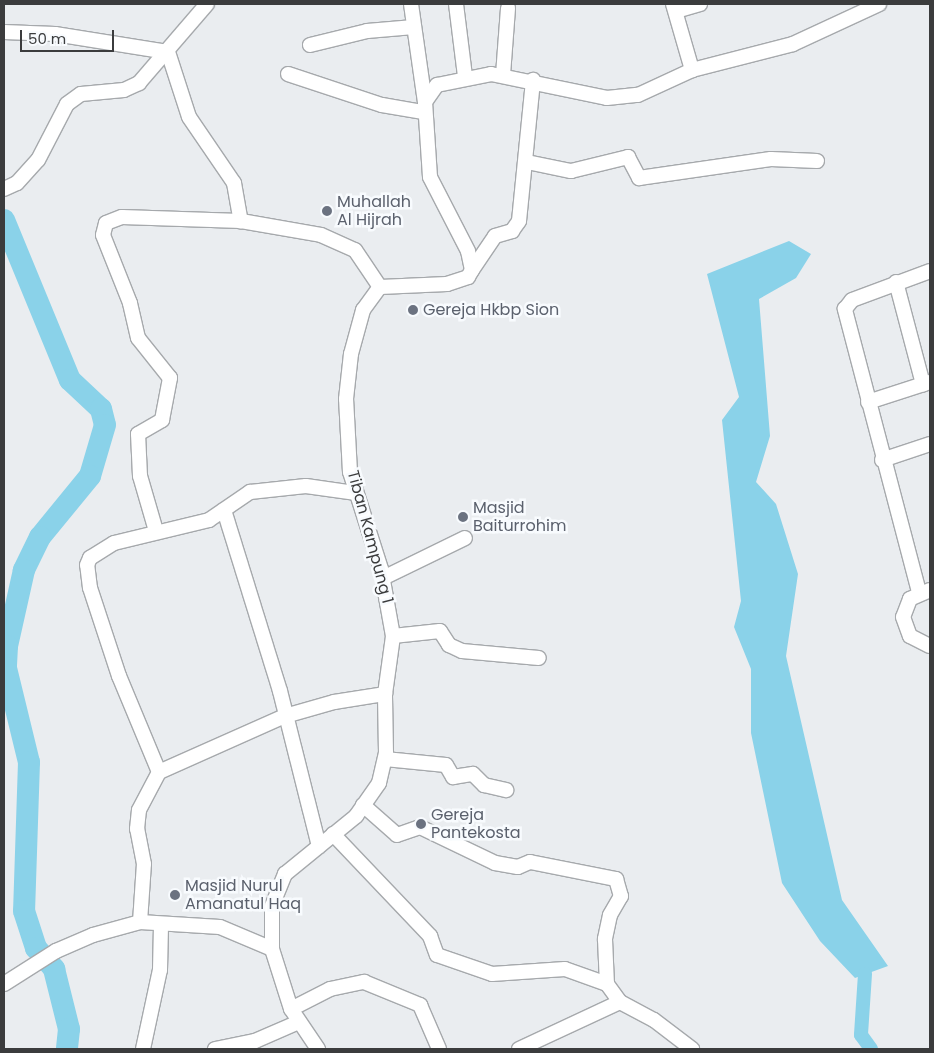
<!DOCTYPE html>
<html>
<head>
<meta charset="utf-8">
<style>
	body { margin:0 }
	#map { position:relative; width:934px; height:1053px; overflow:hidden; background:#eaedf0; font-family:Poppins,sans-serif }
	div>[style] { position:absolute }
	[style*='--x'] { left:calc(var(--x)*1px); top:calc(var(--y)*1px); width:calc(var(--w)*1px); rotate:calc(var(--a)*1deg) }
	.water>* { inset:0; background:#8ad2e9 }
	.canal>* { height:14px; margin:-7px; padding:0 7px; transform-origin:7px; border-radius:7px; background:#8ad2e9 }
	.river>* { height:22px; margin:-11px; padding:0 11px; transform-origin:11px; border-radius:11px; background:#8ad2e9 }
	.roads { filter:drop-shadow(1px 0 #a6a9ac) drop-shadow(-1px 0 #a6a9ac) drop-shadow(0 1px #a6a9ac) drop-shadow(0 -1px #a6a9ac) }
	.street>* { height:14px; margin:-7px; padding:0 7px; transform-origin:7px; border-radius:7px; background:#fff }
	.dots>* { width:14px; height:14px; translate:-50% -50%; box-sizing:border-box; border:2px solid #f8fbfe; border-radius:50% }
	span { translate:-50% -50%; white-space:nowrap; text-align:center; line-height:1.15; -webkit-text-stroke:5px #f8fbfe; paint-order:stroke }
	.worship-label { font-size:16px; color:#5b616d }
	.left { translate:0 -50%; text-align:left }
	.street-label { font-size:16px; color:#3b3c3d }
	.frame { position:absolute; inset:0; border:5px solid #3b3c3d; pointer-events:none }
	.scale { position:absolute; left:20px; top:30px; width:94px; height:22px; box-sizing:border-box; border:2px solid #3b3c3d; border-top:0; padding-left:6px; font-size:15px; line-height:18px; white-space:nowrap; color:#3b3c3d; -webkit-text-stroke:4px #f8fbfe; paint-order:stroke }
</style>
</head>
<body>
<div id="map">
	<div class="water">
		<i style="clip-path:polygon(789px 241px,811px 254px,796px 278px,759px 299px,770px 436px,756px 482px,776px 504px,798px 574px,786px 656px,842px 900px,888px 966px,855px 978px,820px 941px,782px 883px,751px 733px,751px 669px,734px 627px,741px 601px,722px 420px,739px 397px,707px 274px)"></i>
	</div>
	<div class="canal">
		<i style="--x:865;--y:974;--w:61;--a:93.8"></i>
		<i style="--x:861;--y:1035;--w:17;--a:54"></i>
	</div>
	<div class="river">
		<i style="--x:4;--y:220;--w:173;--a:67.6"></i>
		<i style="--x:70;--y:380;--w:42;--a:43.1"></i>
		<i style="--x:101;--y:409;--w:16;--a:76"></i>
		<i style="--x:105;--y:425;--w:53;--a:106.4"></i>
		<i style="--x:90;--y:476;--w:79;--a:129.3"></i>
		<i style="--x:40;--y:537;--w:37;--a:116"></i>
		<i style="--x:24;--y:570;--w:78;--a:102.6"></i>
		<i style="--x:7;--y:646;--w:22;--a:93"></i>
		<i style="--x:6;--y:668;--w:97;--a:76.3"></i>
		<i style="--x:29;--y:762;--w:149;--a:91.9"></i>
		<i style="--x:24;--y:911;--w:39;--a:72"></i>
		<i style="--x:36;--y:948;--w:28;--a:49"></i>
		<i style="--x:54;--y:969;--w:62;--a:76"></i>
		<i style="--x:69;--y:1029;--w:20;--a:96"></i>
	</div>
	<div class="roads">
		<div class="street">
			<i style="--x:411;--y:4;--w:99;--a:81.9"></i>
			<i style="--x:456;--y:4;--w:73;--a:82.9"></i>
			<i style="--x:673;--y:4;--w:69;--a:73.9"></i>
			<i style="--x:676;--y:11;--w:25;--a:-16"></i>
			<i style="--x:4;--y:32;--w:51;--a:2.2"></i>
			<i style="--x:55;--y:34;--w:114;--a:9.1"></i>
			<i style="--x:168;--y:52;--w:68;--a:72.1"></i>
			<i style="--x:189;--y:117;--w:80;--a:55.7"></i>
			<i style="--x:234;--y:183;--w:39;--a:80"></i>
			<i style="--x:310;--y:45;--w:59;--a:-13.8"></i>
			<i style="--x:367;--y:31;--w:47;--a:-4.9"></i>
			<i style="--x:288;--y:74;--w:99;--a:18.3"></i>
			<i style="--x:382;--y:105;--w:42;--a:9.7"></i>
			<i style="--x:503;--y:75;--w:67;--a:-85.7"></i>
			<i style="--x:527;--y:162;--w:45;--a:11.6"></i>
			<i style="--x:571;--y:171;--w:59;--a:-13.8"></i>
			<i style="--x:628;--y:157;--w:24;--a:62"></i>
			<i style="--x:639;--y:178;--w:133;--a:-8.2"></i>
			<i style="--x:771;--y:159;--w:46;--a:2.5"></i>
			<i style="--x:4;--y:189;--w:14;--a:-25"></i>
			<i style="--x:17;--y:183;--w:31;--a:-48"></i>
			<i style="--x:38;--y:160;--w:63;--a:-62.6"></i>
			<i style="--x:67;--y:104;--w:17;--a:-36"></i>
			<i style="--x:81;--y:94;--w:43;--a:-5.3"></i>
			<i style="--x:124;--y:90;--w:17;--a:-25"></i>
			<i style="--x:139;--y:83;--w:104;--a:-49.3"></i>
			<i style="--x:472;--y:270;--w:41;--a:-55.9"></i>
			<i style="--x:495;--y:236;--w:18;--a:-16"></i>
			<i style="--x:512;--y:231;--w:12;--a:-55"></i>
			<i style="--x:519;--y:221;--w:142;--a:-84.3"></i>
			<i style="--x:896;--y:282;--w:106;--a:75.2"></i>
			<i style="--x:868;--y:402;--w:65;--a:-17.9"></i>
			<i style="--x:882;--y:460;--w:51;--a:-18.4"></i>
			<i style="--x:224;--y:510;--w:189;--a:72.8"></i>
			<i style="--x:280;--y:691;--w:160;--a:75.9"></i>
			<i style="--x:156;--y:531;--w:57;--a:-106.2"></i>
			<i style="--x:140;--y:476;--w:42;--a:-92.7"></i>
			<i style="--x:138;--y:434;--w:28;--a:-30"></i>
			<i style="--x:162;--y:420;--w:43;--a:-79.2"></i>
			<i style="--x:170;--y:378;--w:51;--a:-128.7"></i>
			<i style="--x:138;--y:338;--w:36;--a:-103"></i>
			<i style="--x:130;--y:303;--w:73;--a:-111.7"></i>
			<i style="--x:103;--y:235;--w:12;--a:-76"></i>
			<i style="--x:106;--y:223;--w:17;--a:-21"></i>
			<i style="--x:122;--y:217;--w:119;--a:1.9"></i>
			<i style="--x:241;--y:221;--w:81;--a:9.9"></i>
			<i style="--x:321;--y:235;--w:37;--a:24"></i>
			<i style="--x:355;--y:250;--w:45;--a:56"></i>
			<i style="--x:383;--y:578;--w:91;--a:-26"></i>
			<i style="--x:930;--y:590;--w:22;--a:156"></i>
			<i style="--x:910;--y:599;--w:19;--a:111"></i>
			<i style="--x:903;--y:617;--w:20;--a:70"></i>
			<i style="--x:910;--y:636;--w:22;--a:27"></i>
			<i style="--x:919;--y:592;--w:293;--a:-104.7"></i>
			<i style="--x:845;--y:309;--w:11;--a:-52"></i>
			<i style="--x:852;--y:300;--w:83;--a:-20.4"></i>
			<i style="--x:393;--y:636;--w:47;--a:-6.1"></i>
			<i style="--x:440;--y:631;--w:17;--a:57"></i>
			<i style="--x:449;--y:645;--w:14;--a:25"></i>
			<i style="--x:462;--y:651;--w:77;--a:5.2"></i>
			<i style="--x:385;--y:759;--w:61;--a:5.6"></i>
			<i style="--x:446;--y:765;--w:14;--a:60"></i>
			<i style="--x:453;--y:777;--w:20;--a:-9"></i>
			<i style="--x:473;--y:774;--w:16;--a:45"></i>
			<i style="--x:484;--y:785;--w:23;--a:13"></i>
			<i style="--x:159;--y:772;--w:104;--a:-112.6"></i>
			<i style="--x:119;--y:676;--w:93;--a:-108.2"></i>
			<i style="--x:90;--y:588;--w:23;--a:-97"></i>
			<i style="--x:87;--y:565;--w:8;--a:-67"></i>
			<i style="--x:90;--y:558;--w:28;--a:-32"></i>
			<i style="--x:114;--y:543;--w:98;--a:-13.6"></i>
			<i style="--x:209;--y:520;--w:50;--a:-34.3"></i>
			<i style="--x:250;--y:492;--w:56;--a:-6.1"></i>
			<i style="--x:306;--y:486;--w:49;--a:8.1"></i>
			<i style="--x:363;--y:805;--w:45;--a:41.4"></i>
			<i style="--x:397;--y:835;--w:24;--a:-19"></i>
			<i style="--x:420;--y:827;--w:83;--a:25.6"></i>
			<i style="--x:495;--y:863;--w:23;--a:10"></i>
			<i style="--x:518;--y:867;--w:13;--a:-23"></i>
			<i style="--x:530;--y:862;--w:88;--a:11.2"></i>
			<i style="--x:616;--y:879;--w:18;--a:74"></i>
			<i style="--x:621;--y:896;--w:22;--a:120"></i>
			<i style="--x:610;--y:915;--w:25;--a:102"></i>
			<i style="--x:605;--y:939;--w:45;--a:87.5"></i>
			<i style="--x:607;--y:984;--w:22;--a:54"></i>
			<i style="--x:620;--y:1002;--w:38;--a:28"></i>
			<i style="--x:654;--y:1020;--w:48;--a:37.3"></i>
			<i style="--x:333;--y:834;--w:141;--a:46.4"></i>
			<i style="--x:430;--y:936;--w:20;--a:70"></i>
			<i style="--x:437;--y:955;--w:58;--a:19.1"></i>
			<i style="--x:492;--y:974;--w:73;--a:-3.9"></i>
			<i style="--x:565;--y:969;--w:45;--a:19.7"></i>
			<i style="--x:140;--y:922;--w:58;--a:-86.1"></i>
			<i style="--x:144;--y:864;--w:36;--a:-101"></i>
			<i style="--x:137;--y:829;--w:19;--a:-84"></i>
			<i style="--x:139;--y:810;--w:43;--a:-62.2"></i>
			<i style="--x:159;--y:772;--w:138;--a:-24"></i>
			<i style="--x:285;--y:716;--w:51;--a:-15.9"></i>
			<i style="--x:334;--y:702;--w:52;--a:-8.9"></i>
			<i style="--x:4;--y:984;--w:62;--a:-32.4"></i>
			<i style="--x:56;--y:951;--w:40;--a:-23.4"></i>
			<i style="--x:93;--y:935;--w:49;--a:-15.5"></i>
			<i style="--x:140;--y:922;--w:80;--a:3.6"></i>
			<i style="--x:220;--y:927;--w:56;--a:22.9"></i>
			<i style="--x:291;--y:1009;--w:44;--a:-27.1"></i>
			<i style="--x:330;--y:989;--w:35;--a:-12"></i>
			<i style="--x:364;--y:982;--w:61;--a:22.3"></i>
			<i style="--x:420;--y:1005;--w:48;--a:66.6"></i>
			<i style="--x:143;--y:1049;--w:81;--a:-77.9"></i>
			<i style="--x:160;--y:970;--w:45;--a:-88.7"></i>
			<i style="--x:215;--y:1049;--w:41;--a:-11.3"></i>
			<i style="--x:255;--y:1041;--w:48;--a:-23.4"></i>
			<i style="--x:318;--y:1049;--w:48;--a:-124"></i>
			<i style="--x:291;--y:1009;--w:63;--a:-107.6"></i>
			<i style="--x:272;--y:949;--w:43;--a:-90"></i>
			<i style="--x:272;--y:906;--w:35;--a:-68"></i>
			<i style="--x:285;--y:874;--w:92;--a:-39.2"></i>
			<i style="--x:356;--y:816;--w:40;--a:-55.1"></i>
			<i style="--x:379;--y:783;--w:31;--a:-77"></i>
			<i style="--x:386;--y:753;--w:59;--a:-91"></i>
			<i style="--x:385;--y:694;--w:59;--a:-82.1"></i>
			<i style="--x:393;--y:636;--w:68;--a:-100.2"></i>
			<i style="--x:381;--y:569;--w:102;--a:-107.7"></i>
			<i style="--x:350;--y:472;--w:73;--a:-93.1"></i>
			<i style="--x:346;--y:399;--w:45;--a:-83.7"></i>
			<i style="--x:351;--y:354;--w:46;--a:-74.7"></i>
			<i style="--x:363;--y:310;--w:29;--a:-54"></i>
			<i style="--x:380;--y:287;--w:67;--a:-2.6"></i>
			<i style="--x:447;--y:284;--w:22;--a:-18"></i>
			<i style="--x:468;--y:277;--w:8;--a:-60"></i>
			<i style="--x:472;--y:270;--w:19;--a:-102"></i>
			<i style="--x:468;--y:251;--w:83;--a:-117.2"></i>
			<i style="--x:430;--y:177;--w:75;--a:-93.8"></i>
			<i style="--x:425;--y:102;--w:21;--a:-55"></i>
			<i style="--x:437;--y:85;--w:55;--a:-11.5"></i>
			<i style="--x:491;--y:74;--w:118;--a:11.7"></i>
			<i style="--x:607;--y:98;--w:31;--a:-6"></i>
			<i style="--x:638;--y:95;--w:60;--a:-24.8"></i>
			<i style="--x:692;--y:70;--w:104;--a:-14.4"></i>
			<i style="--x:793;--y:44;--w:95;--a:-24.9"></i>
			<i style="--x:519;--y:1049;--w:111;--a:-25"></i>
		</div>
	</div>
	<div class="dots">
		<i style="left:327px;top:211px;background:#6b7280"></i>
		<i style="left:413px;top:310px;background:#6b7280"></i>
		<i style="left:463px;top:517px;background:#6b7280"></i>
		<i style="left:421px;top:824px;background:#6b7280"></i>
		<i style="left:175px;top:895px;background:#6b7280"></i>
	</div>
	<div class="worship-label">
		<span class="left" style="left:337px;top:211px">Muhallah<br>Al Hijrah</span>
		<span class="left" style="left:423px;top:310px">Gereja Hkbp Sion</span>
		<span class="left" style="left:473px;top:517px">Masjid<br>Baiturrohim</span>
		<span class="left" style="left:431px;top:824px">Gereja<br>Pantekosta</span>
		<span class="left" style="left:185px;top:895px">Masjid Nurul<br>Amanatul Haq</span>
	</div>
	<div class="street-label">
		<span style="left:370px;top:537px;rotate:75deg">Tiban Kampung 1</span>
	</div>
	<div class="frame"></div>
	<div class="scale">50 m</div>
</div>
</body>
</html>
